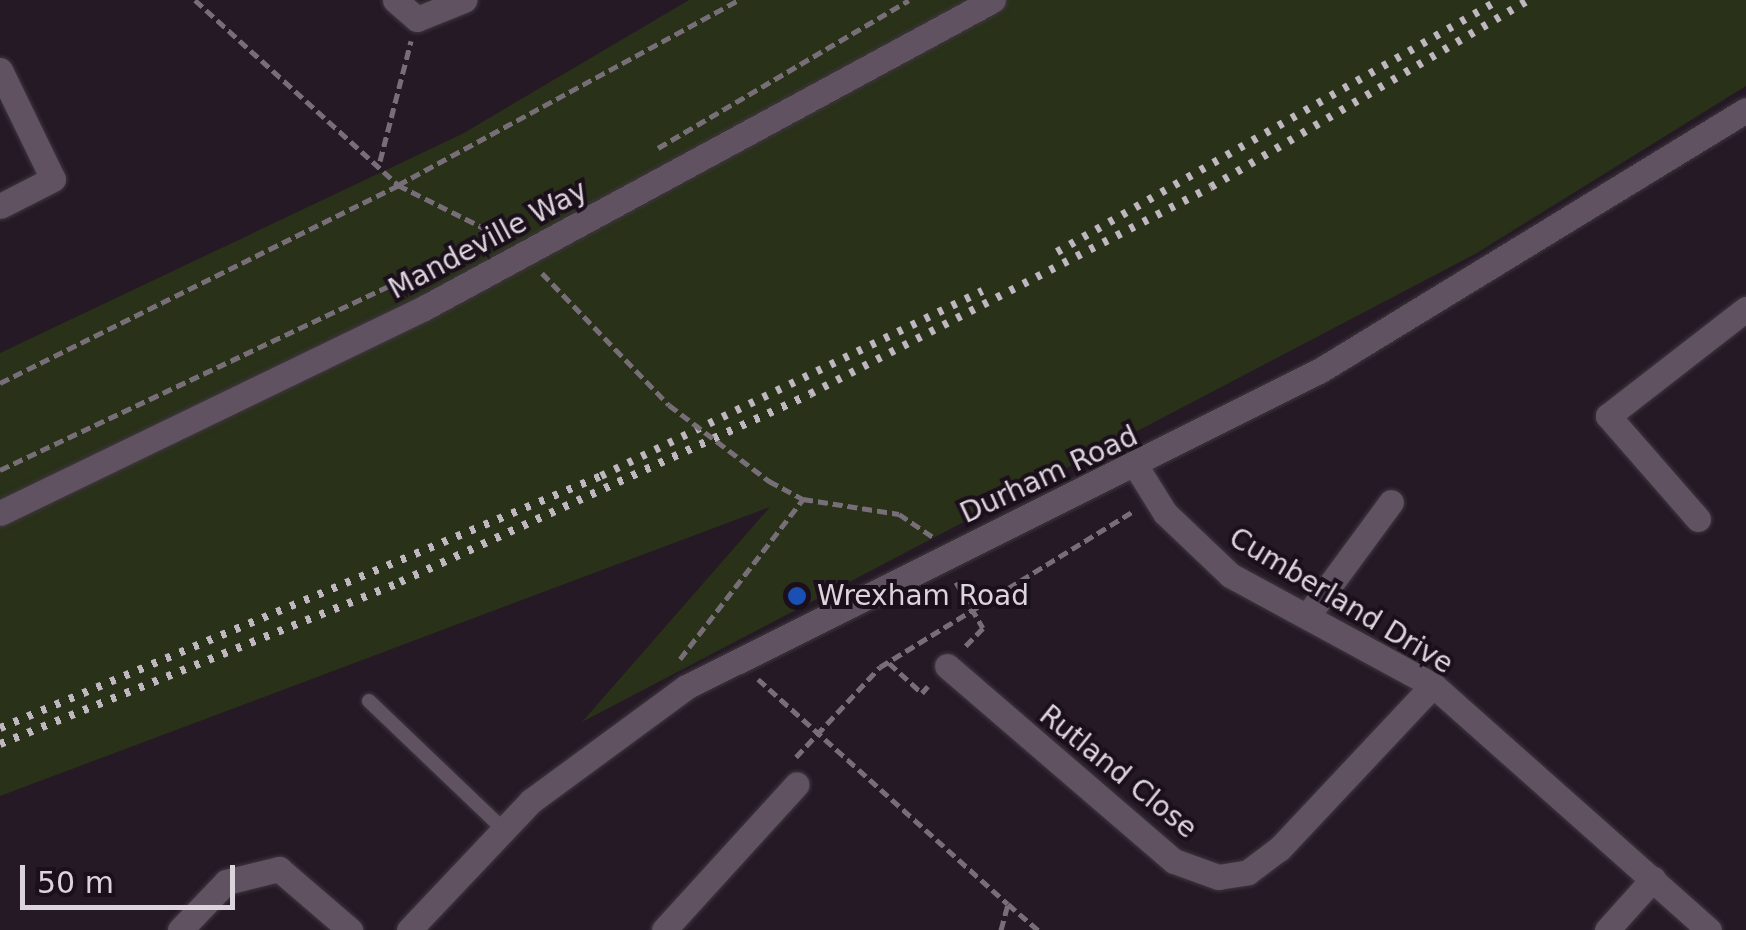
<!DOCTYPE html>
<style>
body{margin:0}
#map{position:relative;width:1746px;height:930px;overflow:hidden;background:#241925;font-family:"DejaVu Sans",sans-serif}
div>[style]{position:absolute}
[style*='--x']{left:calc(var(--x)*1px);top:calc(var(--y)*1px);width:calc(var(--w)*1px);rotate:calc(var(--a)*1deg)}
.green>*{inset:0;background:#293119}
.path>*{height:5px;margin-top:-2.5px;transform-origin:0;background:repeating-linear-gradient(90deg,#786e78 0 10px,transparent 0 15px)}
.roads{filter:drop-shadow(0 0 2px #3f363f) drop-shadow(0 0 2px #3f363f)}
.service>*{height:14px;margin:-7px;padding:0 7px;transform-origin:7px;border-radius:7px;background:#605261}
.minor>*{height:25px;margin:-12.5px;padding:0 12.5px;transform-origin:12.5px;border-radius:12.5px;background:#605261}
.tertiary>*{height:25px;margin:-12.5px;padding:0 12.5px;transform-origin:12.5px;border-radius:12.5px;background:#605261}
.secondary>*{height:25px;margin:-12.5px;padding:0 12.5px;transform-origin:12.5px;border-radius:12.5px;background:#605261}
.rail>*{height:8px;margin-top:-4px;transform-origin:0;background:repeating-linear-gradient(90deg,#c0b8c0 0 5px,transparent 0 15px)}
.path-bridge>*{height:5px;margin-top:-2.5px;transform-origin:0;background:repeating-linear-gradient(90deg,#786e78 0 10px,transparent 0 15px)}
.dots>*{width:28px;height:28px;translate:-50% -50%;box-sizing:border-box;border:5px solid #1a0f1b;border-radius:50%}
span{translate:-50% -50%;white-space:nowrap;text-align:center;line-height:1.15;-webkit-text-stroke:8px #1a0f1b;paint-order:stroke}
.street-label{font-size:28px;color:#dcd4dc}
.poi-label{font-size:28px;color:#dcd4dc}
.left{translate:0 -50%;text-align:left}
.scale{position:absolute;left:20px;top:865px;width:215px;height:45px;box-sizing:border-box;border:5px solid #dcd4dc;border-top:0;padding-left:12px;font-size:30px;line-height:35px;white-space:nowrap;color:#dcd4dc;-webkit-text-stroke:8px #1a0f1b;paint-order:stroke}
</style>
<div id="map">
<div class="green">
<div style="clip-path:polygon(689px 0,1746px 0,1746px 86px,1477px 253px,582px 722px,770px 507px,0 796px,0 353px,462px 134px)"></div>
</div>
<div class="path">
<div style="--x:195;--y:0;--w:275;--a:42.3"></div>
<div style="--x:398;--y:185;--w:110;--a:26.6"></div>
<div style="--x:658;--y:148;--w:291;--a:-30.5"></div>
<div style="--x:380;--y:161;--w:124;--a:-75.5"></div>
<div style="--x:542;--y:273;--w:183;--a:46.1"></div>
<div style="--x:0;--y:383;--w:445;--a:-26.4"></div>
<div style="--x:398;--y:185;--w:388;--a:-28.5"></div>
<div style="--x:0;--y:470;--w:556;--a:-25.32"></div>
<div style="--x:769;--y:481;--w:38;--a:28"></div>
<div style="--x:803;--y:499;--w:97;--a:8.9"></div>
<div style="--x:899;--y:514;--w:41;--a:34.1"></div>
<div style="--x:956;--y:582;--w:53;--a:59.6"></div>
<div style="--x:983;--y:628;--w:29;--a:134"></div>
<div style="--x:680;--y:659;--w:202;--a:-52.4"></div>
<div style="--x:889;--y:663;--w:45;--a:42.3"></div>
<div style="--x:922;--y:693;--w:9;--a:-49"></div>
<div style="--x:758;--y:679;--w:336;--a:42"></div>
<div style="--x:796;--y:757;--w:123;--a:-47"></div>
<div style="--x:880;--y:667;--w:296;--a:-31.6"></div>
<div style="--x:1001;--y:930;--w:27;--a:-75"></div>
<div style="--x:1008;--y:904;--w:40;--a:41"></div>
</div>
<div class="roads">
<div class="service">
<div style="--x:369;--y:701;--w:185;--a:43.7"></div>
</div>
<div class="minor">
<div style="--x:395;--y:0;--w:29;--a:41"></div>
<div style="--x:417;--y:19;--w:51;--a:-22"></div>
<div style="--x:0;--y:70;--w:121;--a:64.1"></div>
<div style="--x:53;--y:179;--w:59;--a:153"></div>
<div style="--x:1137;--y:468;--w:53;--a:58.1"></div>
<div style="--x:1165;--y:513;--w:90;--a:43.6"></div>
<div style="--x:1230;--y:575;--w:231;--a:28.5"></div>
<div style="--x:1433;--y:685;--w:369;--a:41.6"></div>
<div style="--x:1698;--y:519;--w:137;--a:-131.1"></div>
<div style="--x:1608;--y:416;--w:175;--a:-37.8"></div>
<div style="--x:1308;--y:615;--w:140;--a:-53.7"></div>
<div style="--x:947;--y:666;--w:299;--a:40.7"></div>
<div style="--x:1174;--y:861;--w:47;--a:20"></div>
<div style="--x:1218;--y:877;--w:30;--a:-9"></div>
<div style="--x:1248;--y:872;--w:39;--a:-37"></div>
<div style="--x:1279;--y:849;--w:225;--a:-46.8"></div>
<div style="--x:180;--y:930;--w:66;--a:-46.2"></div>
<div style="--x:226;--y:882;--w:55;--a:-13.8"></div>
<div style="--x:279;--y:869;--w:94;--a:40.7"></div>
<div style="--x:664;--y:930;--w:197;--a:-47.7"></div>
<div style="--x:1607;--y:930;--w:69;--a:-48"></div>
</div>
<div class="tertiary">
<div style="--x:409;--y:930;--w:178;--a:-46.6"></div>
<div style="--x:531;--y:801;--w:192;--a:-36.3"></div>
<div style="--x:686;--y:687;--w:707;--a:-26.53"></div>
<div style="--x:1319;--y:371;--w:500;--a:-31.43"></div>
</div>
<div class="secondary">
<div style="--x:0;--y:513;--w:471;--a:-25.8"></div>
<div style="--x:424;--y:308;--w:647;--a:-28.43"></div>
</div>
</div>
<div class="rail">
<div style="--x:1057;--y:252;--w:509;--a:-29.69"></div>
<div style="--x:0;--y:728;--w:652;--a:-22.75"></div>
<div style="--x:601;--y:476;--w:424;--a:-25.9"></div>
<div style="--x:0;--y:744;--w:432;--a:-22"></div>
<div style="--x:400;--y:582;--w:451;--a:-24.6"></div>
<div style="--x:810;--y:394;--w:451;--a:-27.3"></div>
<div style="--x:1211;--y:187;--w:369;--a:-30.5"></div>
</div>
<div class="path-bridge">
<div style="--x:669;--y:405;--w:126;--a:37.2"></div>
</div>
<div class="dots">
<div style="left:797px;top:596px;background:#1a4fb4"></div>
</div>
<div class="street-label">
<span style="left:488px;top:240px;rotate:-28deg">Mandeville Way</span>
<span style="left:1049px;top:475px;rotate:-25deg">Durham Road</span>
<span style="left:1341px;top:601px;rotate:31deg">Cumberland Drive</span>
<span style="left:1118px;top:772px;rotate:39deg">Rutland Close</span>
</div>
<div class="poi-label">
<span class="left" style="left:817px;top:596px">Wrexham Road</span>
</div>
<div class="scale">50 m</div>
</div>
